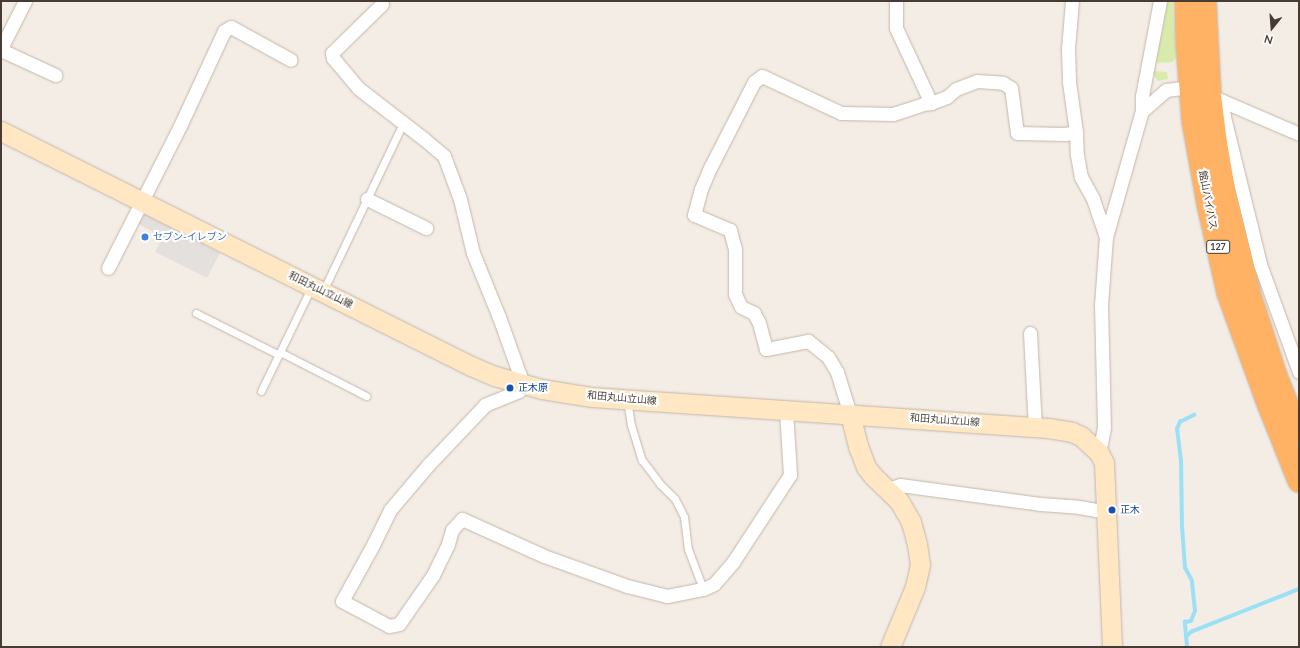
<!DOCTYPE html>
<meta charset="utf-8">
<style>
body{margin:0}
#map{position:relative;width:1300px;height:648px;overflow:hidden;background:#f4ede5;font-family:Lato,"Noto Sans JP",sans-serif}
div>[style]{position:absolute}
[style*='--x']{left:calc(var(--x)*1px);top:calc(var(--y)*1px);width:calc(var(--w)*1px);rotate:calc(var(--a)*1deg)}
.green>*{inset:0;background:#d9ebaa}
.parking>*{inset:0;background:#e4e0dd}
.stream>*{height:3.5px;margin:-1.75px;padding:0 1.75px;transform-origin:1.75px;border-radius:1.75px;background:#9ce0f6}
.roads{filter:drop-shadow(0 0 1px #c3b6a9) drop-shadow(0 0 1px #c3b6a9)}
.lane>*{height:7px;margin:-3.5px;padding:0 3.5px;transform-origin:3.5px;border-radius:3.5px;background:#fff}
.street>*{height:13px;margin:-6.5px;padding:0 6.5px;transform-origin:6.5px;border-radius:6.5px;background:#fff}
.secondary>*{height:19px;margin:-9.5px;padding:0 9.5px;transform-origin:9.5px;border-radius:9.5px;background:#ffe7c3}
.highway>*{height:22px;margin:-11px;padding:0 11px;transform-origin:11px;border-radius:11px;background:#ffb264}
.dots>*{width:11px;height:11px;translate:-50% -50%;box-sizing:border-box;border:2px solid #fff;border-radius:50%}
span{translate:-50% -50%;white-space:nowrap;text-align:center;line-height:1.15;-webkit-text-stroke:4px #fff;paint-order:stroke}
.shield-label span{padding:1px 3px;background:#fff;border:1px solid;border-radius:3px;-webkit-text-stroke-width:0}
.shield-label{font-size:9px;color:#463c34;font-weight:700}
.street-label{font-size:10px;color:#463c34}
.shop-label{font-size:10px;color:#366cbe}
.left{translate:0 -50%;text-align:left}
.transit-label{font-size:10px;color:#164399}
.frame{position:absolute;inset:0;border:2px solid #463c34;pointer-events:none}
.north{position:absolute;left:1252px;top:8px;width:40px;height:40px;-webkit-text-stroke:3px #fff;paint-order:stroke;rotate:197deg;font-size:11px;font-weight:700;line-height:16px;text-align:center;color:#463c34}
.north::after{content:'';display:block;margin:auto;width:14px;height:18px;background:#463c34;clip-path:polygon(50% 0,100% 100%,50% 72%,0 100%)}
</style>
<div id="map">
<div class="green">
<div style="clip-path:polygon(1168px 1px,1173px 1px,1176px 57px,1173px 62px,1156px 63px)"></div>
<div style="clip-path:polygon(1154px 71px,1167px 72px,1168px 79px,1158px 81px,1154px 76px)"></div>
</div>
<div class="parking">
<div style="clip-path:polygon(141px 212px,220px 253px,207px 278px,155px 252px,163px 237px,135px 222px)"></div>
</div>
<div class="stream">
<div style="--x:1187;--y:636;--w:6;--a:-45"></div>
<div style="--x:1191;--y:632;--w:116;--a:-21.7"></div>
<div style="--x:1187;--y:647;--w:25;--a:-95"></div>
<div style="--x:1185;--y:622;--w:6;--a:-9"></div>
<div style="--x:1191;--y:621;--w:11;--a:-68"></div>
<div style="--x:1195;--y:611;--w:30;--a:-96"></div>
<div style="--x:1192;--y:581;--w:15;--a:-118"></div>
<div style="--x:1185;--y:568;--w:39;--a:-94"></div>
<div style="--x:1182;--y:529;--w:68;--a:-90.8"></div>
<div style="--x:1181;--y:461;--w:32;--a:-97"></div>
<div style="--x:1177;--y:429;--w:8;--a:-67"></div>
<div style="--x:1180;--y:422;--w:16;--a:-27"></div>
</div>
<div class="roads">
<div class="lane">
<div style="--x:323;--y:291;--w:186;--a:-64.5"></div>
<div style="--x:196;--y:313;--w:93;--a:26.8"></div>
<div style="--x:280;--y:352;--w:97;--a:27.1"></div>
<div style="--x:261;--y:391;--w:117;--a:-64.1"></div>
<div style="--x:627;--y:400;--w:25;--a:81"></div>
<div style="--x:631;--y:425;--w:37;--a:73"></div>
<div style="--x:642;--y:460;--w:30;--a:53"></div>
<div style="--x:660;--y:484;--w:21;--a:45"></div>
<div style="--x:675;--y:499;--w:20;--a:63"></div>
<div style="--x:684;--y:517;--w:32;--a:83"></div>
<div style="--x:688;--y:549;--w:43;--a:69.4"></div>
</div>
<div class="street">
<div style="--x:896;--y:1;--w:27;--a:90"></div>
<div style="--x:896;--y:28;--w:83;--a:65"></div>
<div style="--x:1072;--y:1;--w:48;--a:94.8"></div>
<div style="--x:1068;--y:49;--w:33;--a:88"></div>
<div style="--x:1069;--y:82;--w:50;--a:82"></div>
<div style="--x:1076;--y:132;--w:23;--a:88"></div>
<div style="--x:1077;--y:155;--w:22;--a:80"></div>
<div style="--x:1081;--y:177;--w:25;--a:61"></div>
<div style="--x:1093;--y:199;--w:40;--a:71.1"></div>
<div style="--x:382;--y:4;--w:70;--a:135.6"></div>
<div style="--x:332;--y:53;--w:5;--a:79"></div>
<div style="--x:333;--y:58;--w:39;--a:50"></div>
<div style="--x:358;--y:88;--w:83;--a:37.7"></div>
<div style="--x:424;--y:139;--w:26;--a:40"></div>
<div style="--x:444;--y:156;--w:46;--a:69.6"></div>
<div style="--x:460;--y:199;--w:56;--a:76.5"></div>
<div style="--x:473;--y:253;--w:69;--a:67.9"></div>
<div style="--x:499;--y:317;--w:71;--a:70.3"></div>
<div style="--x:523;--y:384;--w:8;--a:120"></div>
<div style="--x:519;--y:391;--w:37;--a:158"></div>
<div style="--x:485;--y:405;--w:83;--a:133.5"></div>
<div style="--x:428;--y:465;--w:59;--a:130.2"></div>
<div style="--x:390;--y:510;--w:37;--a:116"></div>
<div style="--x:374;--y:543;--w:66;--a:118.9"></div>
<div style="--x:342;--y:601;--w:53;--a:28"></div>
<div style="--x:389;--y:626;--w:10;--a:-11"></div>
<div style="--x:399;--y:624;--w:60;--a:-55.2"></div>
<div style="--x:433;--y:575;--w:34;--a:-64"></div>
<div style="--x:448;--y:544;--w:15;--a:-74"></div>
<div style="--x:452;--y:530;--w:15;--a:-48"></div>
<div style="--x:462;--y:519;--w:90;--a:24.3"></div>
<div style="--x:544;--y:556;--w:88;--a:19.9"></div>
<div style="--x:627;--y:586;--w:41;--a:14"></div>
<div style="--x:667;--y:596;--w:37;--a:-11"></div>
<div style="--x:703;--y:589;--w:12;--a:-24"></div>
<div style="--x:714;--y:584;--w:29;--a:-49"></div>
<div style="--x:733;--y:562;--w:104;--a:-56.8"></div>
<div style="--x:790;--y:475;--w:65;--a:-93.5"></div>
<div style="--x:1;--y:48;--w:53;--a:-62.9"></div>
<div style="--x:1;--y:50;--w:60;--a:24.8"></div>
<div style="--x:1222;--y:101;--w:16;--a:83"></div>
<div style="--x:1224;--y:117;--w:151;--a:76.2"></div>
<div style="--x:1260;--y:264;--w:115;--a:70.1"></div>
<div style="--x:1142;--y:111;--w:15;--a:-90"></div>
<div style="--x:1142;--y:96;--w:97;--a:-79.3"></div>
<div style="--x:367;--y:199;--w:66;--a:26.2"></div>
<div style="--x:108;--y:268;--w:159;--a:-63.1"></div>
<div style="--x:180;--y:126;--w:105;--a:-65.1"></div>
<div style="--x:224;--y:31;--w:8;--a:-30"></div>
<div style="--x:231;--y:27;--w:68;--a:28.8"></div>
<div style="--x:1030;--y:333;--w:94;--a:87"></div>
<div style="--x:850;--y:414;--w:44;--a:-107.2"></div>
<div style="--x:837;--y:372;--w:17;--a:-121"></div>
<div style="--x:828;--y:357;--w:26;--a:-141"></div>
<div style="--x:808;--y:341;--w:43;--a:169.2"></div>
<div style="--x:766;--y:349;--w:27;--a:-105"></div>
<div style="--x:759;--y:323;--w:11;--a:-117"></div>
<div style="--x:754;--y:313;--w:14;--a:-155"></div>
<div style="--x:741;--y:307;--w:14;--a:-115"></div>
<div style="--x:735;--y:294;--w:45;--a:-90"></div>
<div style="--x:735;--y:249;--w:20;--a:-105"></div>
<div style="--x:730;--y:230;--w:39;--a:-157"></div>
<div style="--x:694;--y:215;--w:27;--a:-75"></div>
<div style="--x:701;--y:189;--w:23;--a:-67"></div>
<div style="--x:710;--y:168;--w:97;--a:-62.9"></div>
<div style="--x:754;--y:82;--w:10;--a:-37"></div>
<div style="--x:762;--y:76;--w:87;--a:25.1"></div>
<div style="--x:841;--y:113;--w:52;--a:1.1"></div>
<div style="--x:893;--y:114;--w:32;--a:-18"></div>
<div style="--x:923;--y:104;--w:8;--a:-7"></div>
<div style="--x:931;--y:103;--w:17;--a:-21"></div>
<div style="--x:947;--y:97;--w:12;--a:-42"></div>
<div style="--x:956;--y:89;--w:22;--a:-21"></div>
<div style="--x:977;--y:81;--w:26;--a:4"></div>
<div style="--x:1003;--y:83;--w:9;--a:32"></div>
<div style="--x:1011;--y:88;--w:45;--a:82.4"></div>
<div style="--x:1017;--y:133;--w:48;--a:1.2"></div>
<div style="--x:1065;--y:134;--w:11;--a:-10"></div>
<div style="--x:1099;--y:453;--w:26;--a:-79"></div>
<div style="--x:1104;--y:427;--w:122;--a:-91.4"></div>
<div style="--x:1101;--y:305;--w:68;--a:-85.8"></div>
<div style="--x:1106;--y:237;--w:131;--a:-74.1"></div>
<div style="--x:1142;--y:111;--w:32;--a:-41"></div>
<div style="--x:1166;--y:90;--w:24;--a:-7"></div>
<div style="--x:1190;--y:87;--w:119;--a:23.3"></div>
<div style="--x:888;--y:489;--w:13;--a:-18"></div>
<div style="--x:900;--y:485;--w:141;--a:7.7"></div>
<div style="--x:1040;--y:504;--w:39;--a:4"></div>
<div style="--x:1079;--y:507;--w:28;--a:10"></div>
</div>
<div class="secondary">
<div style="--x:1;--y:131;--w:525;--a:26.57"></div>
<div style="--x:471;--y:366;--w:26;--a:23"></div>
<div style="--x:495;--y:376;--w:49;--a:15.5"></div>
<div style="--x:542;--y:389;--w:51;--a:9.1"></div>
<div style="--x:592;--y:397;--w:457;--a:3.9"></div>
<div style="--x:1048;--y:428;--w:24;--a:9"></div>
<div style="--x:1072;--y:432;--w:10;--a:24"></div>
<div style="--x:1081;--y:436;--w:25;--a:43"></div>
<div style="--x:1099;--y:453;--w:11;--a:63"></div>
<div style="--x:1104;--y:463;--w:184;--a:87.5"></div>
<div style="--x:850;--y:414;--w:33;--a:76"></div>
<div style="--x:858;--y:446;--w:22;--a:69"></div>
<div style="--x:866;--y:467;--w:11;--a:52"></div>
<div style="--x:873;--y:476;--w:36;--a:44"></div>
<div style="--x:899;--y:501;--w:24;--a:60"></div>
<div style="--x:911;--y:522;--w:23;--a:75"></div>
<div style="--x:917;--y:544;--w:21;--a:82"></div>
<div style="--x:920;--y:565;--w:23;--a:103"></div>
<div style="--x:915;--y:587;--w:65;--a:112.6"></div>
</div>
<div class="highway">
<div style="--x:1186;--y:1;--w:42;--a:88.6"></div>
<div style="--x:1187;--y:43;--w:78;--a:85.6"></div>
<div style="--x:1193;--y:121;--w:84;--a:79.8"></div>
<div style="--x:1208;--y:204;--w:91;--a:77.3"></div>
<div style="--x:1228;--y:293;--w:120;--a:70.1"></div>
<div style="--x:1269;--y:406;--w:81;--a:68.2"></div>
<div style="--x:1205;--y:1;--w:95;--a:87"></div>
<div style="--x:1210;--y:96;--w:47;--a:82.7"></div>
<div style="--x:1216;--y:143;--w:53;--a:80.2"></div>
<div style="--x:1225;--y:195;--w:104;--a:76.1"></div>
<div style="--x:1250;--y:296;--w:84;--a:72"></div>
<div style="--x:1276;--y:376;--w:62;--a:68.4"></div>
</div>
</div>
<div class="dots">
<div style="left:145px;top:237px;background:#3f7fe0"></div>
<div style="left:510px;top:388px;background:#1a4fb4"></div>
<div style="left:1112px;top:510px;background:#1a4fb4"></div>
</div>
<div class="shield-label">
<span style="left:1218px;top:247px">127</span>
</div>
<div class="street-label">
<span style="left:1208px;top:200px;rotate:79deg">館山バイパス</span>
<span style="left:321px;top:290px;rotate:26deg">和田丸山立山線</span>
<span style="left:622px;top:398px;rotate:5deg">和田丸山立山線</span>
<span style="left:945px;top:420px;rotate:4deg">和田丸山立山線</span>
</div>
<div class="shop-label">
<span class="left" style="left:153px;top:237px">セブン-イレブン</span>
</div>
<div class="transit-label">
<span class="left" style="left:518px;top:388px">正木原</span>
<span class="left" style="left:1120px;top:510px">正木</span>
</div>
<div class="frame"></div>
<div class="north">N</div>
</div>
